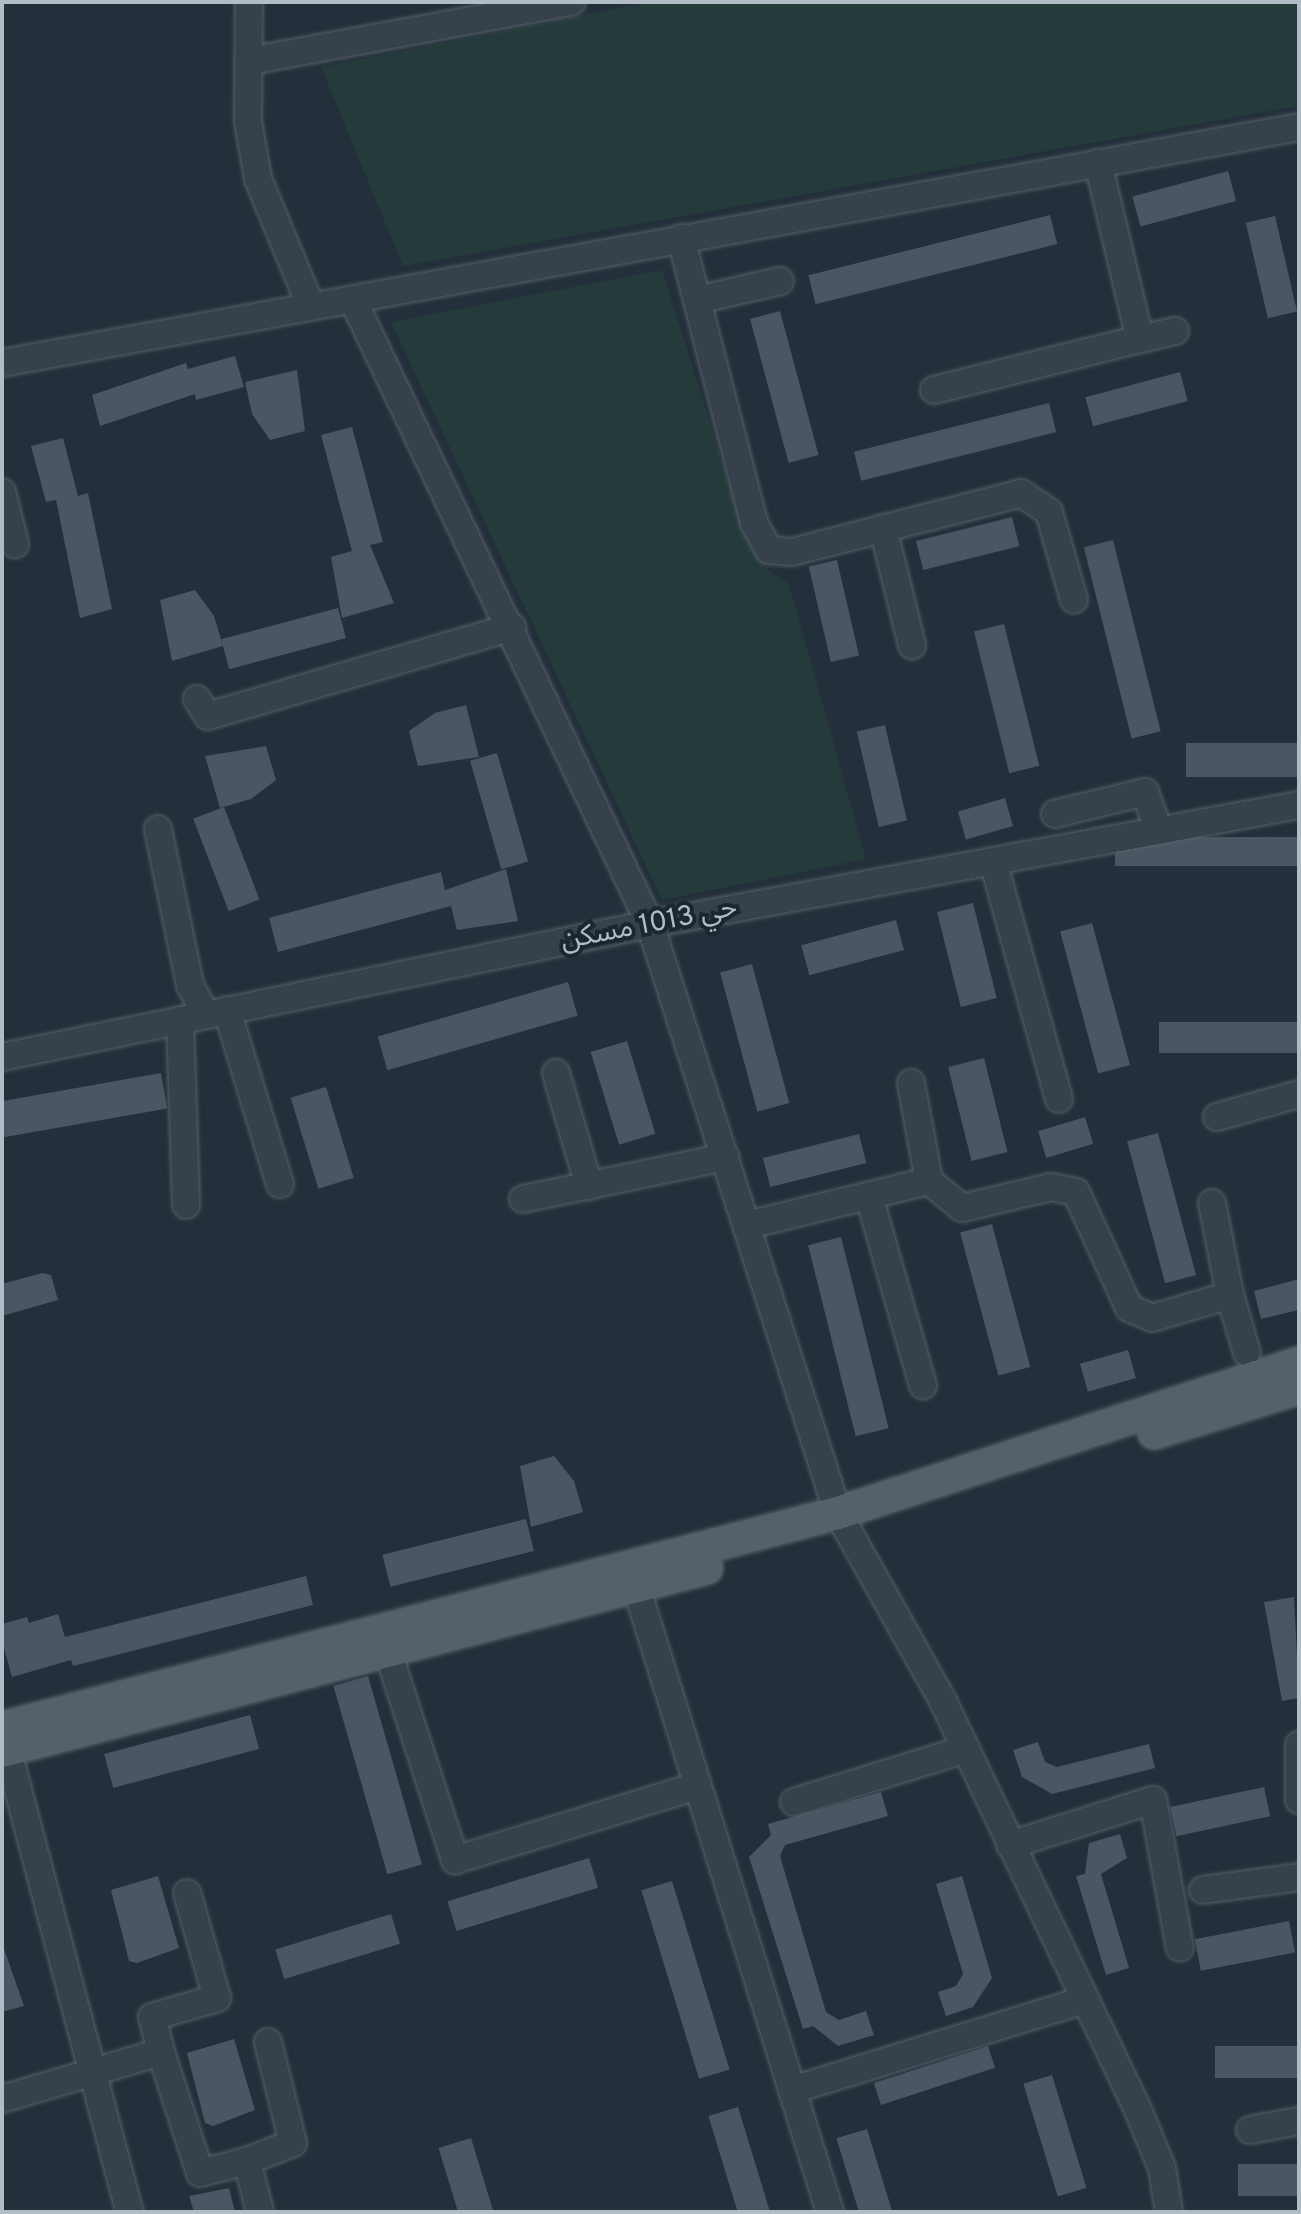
<!DOCTYPE html>
<meta charset="utf-8">
<style>
body{margin:0}
#map{position:relative;width:1301px;height:2214px;overflow:hidden;background:#232f3a;font-family:Overpass,"Noto Sans Arabic",sans-serif}
div>[style]{position:absolute}
[style*='--x']{left:calc(var(--x)*1px);top:calc(var(--y)*1px);width:calc(var(--w)*1px);rotate:calc(var(--a)*1deg)}
.green>*{inset:0;background:#253b3b}
.building>*{inset:0;background:#4a5663;transform-origin:0 0}
.roads{filter:drop-shadow(0 0 2px #555f69) drop-shadow(0 0 2px #555f69)}
.minor>*{height:26px;margin:-13px;padding:0 13px;transform-origin:13px;border-radius:13px;background:#37414b}
.major>*{height:32px;margin:-16px;padding:0 16px;transform-origin:16px;border-radius:16px;background:#55606b}
span{translate:-50% -50%;white-space:nowrap;text-align:center;line-height:1.15;-webkit-text-stroke:8px #1c262f;paint-order:stroke}
.street-label{font-size:28px;color:#b2bcc6}
.frame{position:absolute;inset:0;border:4px solid #b2bcc6;pointer-events:none}
</style>
<div id="map">
<div class="green">
<div style="clip-path:polygon(650px 2px,1299px 2px,1299px 106px,403px 266px,321px 67px)"></div>
<div style="clip-path:polygon(662px 270px,743px 527px,770px 572px,789px 584px,866px 859px,662px 900px,391px 322px)"></div>
</div>
<div class="building">
<div style="left:1228px;top:171px;width:31px;height:99px;rotate:75deg"></div>
<div style="left:1050px;top:215px;width:30px;height:249px;rotate:76deg"></div>
<div style="left:1275px;top:216px;width:98px;height:30px;rotate:77deg"></div>
<div style="left:780px;top:311px;width:149px;height:31px;rotate:75deg"></div>
<div style="clip-path:polygon(235px 356px,244px 387px,196px 400px,195px 394px,100px 426px,92px 395px,186px 363px,188px 369px)"></div>
<div style="clip-path:polygon(297px 370px,305px 431px,270px 440px,252px 414px,245px 382px)"></div>
<div style="left:1180px;top:372px;width:30px;height:98px;rotate:75deg"></div>
<div style="left:1049px;top:403px;width:30px;height:201px;rotate:76deg"></div>
<div style="clip-path:polygon(352px 427px,383px 542px,370px 545px,394px 603px,342px 618px,331px 557px,352px 551px,321px 435px)"></div>
<div style="clip-path:polygon(63px 438px,78px 496px,88px 493px,112px 609px,80px 618px,56px 500px,46px 502px,31px 446px)"></div>
<div style="left:1012px;top:517px;width:30px;height:99px;rotate:76deg"></div>
<div style="left:1113px;top:540px;width:197px;height:30px;rotate:76deg"></div>
<div style="left:837px;top:560px;width:98px;height:29px;rotate:77deg"></div>
<div style="clip-path:polygon(195px 590px,214px 616px,223px 646px,172px 661px,160px 600px)"></div>
<div style="left:338px;top:608px;width:31px;height:121px;rotate:75deg"></div>
<div style="left:1004px;top:624px;width:146px;height:31px;rotate:76deg"></div>
<div style="clip-path:polygon(466px 705px,479px 757px,418px 766px,409px 731px,435px 713px)"></div>
<div style="left:885px;top:725px;width:98px;height:29px;rotate:77deg"></div>
<div style="left:1299px;top:743px;width:34px;height:113px;rotate:90deg"></div>
<div style="clip-path:polygon(266px 746px,276px 780px,251px 799px,220px 808px,205px 756px)"></div>
<div style="left:497px;top:753px;width:113px;height:28px;rotate:74deg"></div>
<div style="left:1005px;top:798px;width:29px;height:49px;rotate:74deg"></div>
<div style="left:224px;top:807px;width:99px;height:33px;rotate:69deg"></div>
<div style="left:1299px;top:837px;width:29px;height:184px;rotate:90deg"></div>
<div style="clip-path:polygon(506px 869px,518px 921px,457px 930px,451px 906px,278px 952px,269px 918px,441px 872px,445px 890px)"></div>
<div style="left:973px;top:903px;width:98px;height:37px;rotate:76deg"></div>
<div style="left:896px;top:920px;width:31px;height:98px;rotate:75deg"></div>
<div style="left:1092px;top:923px;width:147px;height:33px;rotate:75deg"></div>
<div style="left:752px;top:964px;width:144px;height:33px;rotate:75deg"></div>
<div style="left:568px;top:982px;width:35px;height:198px;rotate:74deg"></div>
<div style="left:1299px;top:1022px;width:31px;height:140px;rotate:90deg"></div>
<div style="left:627px;top:1041px;width:97px;height:38px;rotate:73deg"></div>
<div style="left:984px;top:1058px;width:97px;height:37px;rotate:76deg"></div>
<div style="left:161px;top:1073px;width:36px;height:166px;rotate:80deg"></div>
<div style="left:326px;top:1087px;width:95px;height:37px;rotate:73deg"></div>
<div style="left:1085px;top:1117px;width:28px;height:49px;rotate:73deg"></div>
<div style="left:1158px;top:1133px;width:147px;height:32px;rotate:75deg"></div>
<div style="left:859px;top:1134px;width:30px;height:99px;rotate:76deg"></div>
<div style="left:992px;top:1224px;width:148px;height:33px;rotate:75deg"></div>
<div style="left:841px;top:1237px;width:197px;height:34px;rotate:76deg"></div>
<div style="clip-path:polygon(42px 1273px,51px 1275px,58px 1300px,2px 1316px,2px 1284px)"></div>
<div style="clip-path:polygon(1299px 1279px,1299px 1310px,1261px 1319px,1254px 1291px)"></div>
<div style="left:1128px;top:1350px;width:29px;height:50px;rotate:74deg"></div>
<div style="clip-path:polygon(554px 1456px,574px 1481px,583px 1512px,531px 1527px,520px 1466px)"></div>
<div style="left:526px;top:1519px;width:33px;height:148px;rotate:76deg"></div>
<div style="clip-path:polygon(306px 1576px,313px 1605px,73px 1666px,71px 1660px,12px 1677px,2px 1641px,2px 1624px,27px 1617px,29px 1623px,58px 1614px,65px 1637px)"></div>
<div style="clip-path:polygon(1294px 1597px,1299px 1698px,1282px 1701px,1264px 1602px)"></div>
<div style="left:368px;top:1676px;width:196px;height:36px;rotate:74deg"></div>
<div style="left:250px;top:1715px;width:35px;height:151px;rotate:75deg"></div>
<div style="clip-path:polygon(1038px 1742px,1045px 1762px,1057px 1767px,1149px 1744px,1155px 1768px,1052px 1794px,1022px 1777px,1013px 1750px)"></div>
<div style="left:1264px;top:1787px;width:30px;height:96px;rotate:78deg"></div>
<div style="clip-path:polygon(881px 1792px,888px 1816px,785px 1845px,780px 1856px,826px 2012px,839px 2020px,866px 2011px,874px 2035px,838px 2046px,813px 2026px,803px 2029px,749px 1857px,771px 1835px,768px 1824px)"></div>
<div style="clip-path:polygon(1120px 1834px,1127px 1858px,1101px 1874px,1129px 1968px,1106px 1975px,1076px 1876px,1085px 1874px,1089px 1843px)"></div>
<div style="left:589px;top:1858px;width:31px;height:148px;rotate:73deg"></div>
<div style="clip-path:polygon(158px 1876px,179px 1948px,137px 1963px,129px 1961px,111px 1890px)"></div>
<div style="clip-path:polygon(962px 1876px,992px 1978px,973px 2007px,946px 2016px,938px 1992px,956px 1986px,963px 1974px,936px 1884px)"></div>
<div style="left:672px;top:1881px;width:197px;height:32px;rotate:73deg"></div>
<div style="left:391px;top:1914px;width:31px;height:121px;rotate:73deg"></div>
<div style="left:1289px;top:1921px;width:32px;height:96px;rotate:79deg"></div>
<div style="clip-path:polygon(2px 1943px,24px 2006px,2px 2012px)"></div>
<div style="clip-path:polygon(234px 2039px,255px 2110px,213px 2126px,205px 2123px,187px 2053px)"></div>
<div style="left:988px;top:2046px;width:23px;height:120px;rotate:72deg"></div>
<div style="left:1299px;top:2046px;width:32px;height:84px;rotate:90deg"></div>
<div style="left:1052px;top:2075px;width:118px;height:30px;rotate:73deg"></div>
<div style="left:738px;top:2107px;width:110px;height:31px;rotate:73deg"></div>
<div style="left:867px;top:2129px;width:87px;height:32px;rotate:73deg"></div>
<div style="left:471px;top:2138px;width:77px;height:34px;rotate:73deg"></div>
<div style="left:1299px;top:2164px;width:32px;height:61px;rotate:90deg"></div>
<div style="clip-path:polygon(229px 2188px,235px 2212px,194px 2212px,189px 2196px)"></div>
</div>
<div class="roads">
<div class="minor">
<div style="--x:249;--y:2;--w:119;--a:90.5"></div>
<div style="--x:248;--y:121;--w:59;--a:80.2"></div>
<div style="--x:258;--y:179;--w:135;--a:67.4"></div>
<div style="--x:249;--y:61;--w:328;--a:-10.4"></div>
<div style="--x:681;--y:238;--w:294;--a:75.6"></div>
<div style="--x:754;--y:523;--w:31;--a:61"></div>
<div style="--x:769;--y:550;--w:23;--a:5"></div>
<div style="--x:792;--y:552;--w:236;--a:-14.4"></div>
<div style="--x:1021;--y:493;--w:34;--a:34"></div>
<div style="--x:1049;--y:512;--w:91;--a:74.1"></div>
<div style="--x:353;--y:300;--w:691;--a:64.55"></div>
<div style="--x:650;--y:924;--w:618;--a:72.3"></div>
<div style="--x:838;--y:1513;--w:213;--a:60.8"></div>
<div style="--x:942;--y:1699;--w:455;--a:64.5"></div>
<div style="--x:1138;--y:2110;--w:63;--a:67.5"></div>
<div style="--x:1162;--y:2168;--w:45;--a:81"></div>
<div style="--x:697;--y:300;--w:85;--a:-12.9"></div>
<div style="--x:1140;--y:339;--w:36;--a:-13"></div>
<div style="--x:2;--y:363;--w:1318;--a:-10.31"></div>
<div style="--x:934;--y:390;--w:212;--a:-13.9"></div>
<div style="--x:1140;--y:339;--w:181;--a:-103.4"></div>
<div style="--x:2;--y:492;--w:54;--a:76"></div>
<div style="--x:883;--y:528;--w:121;--a:76.1"></div>
<div style="--x:197;--y:699;--w:20;--a:57"></div>
<div style="--x:208;--y:716;--w:317;--a:-16.3"></div>
<div style="--x:1055;--y:814;--w:93;--a:-13.7"></div>
<div style="--x:1145;--y:792;--w:41;--a:70.3"></div>
<div style="--x:158;--y:829;--w:159;--a:78.4"></div>
<div style="--x:190;--y:985;--w:34;--a:62"></div>
<div style="--x:993;--y:861;--w:247;--a:74.5"></div>
<div style="--x:227;--y:1010;--w:182;--a:73.1"></div>
<div style="--x:180;--y:1020;--w:185;--a:88.1"></div>
<div style="--x:2;--y:1057;--w:662;--a:-11.6"></div>
<div style="--x:650;--y:924;--w:660;--a:-10.39"></div>
<div style="--x:556;--y:1073;--w:118;--a:73.7"></div>
<div style="--x:911;--y:1083;--w:100;--a:79.6"></div>
<div style="--x:1217;--y:1117;--w:85;--a:-15.7"></div>
<div style="--x:869;--y:1196;--w:197;--a:74.1"></div>
<div style="--x:523;--y:1199;--w:207;--a:-11.7"></div>
<div style="--x:1212;--y:1203;--w:94;--a:78.9"></div>
<div style="--x:748;--y:1225;--w:186;--a:-13.7"></div>
<div style="--x:929;--y:1181;--w:43;--a:39.3"></div>
<div style="--x:962;--y:1208;--w:91;--a:-13.3"></div>
<div style="--x:1051;--y:1187;--w:25;--a:11"></div>
<div style="--x:1076;--y:1192;--w:128;--a:65.4"></div>
<div style="--x:1129;--y:1308;--w:25;--a:23"></div>
<div style="--x:1152;--y:1318;--w:81;--a:-16.4"></div>
<div style="--x:1230;--y:1295;--w:60;--a:73.7"></div>
<div style="--x:631;--y:1570;--w:672;--a:72.78"></div>
<div style="--x:388;--y:1652;--w:219;--a:72.1"></div>
<div style="--x:455;--y:1860;--w:253;--a:-17"></div>
<div style="--x:3;--y:1733;--w:496;--a:75.2"></div>
<div style="--x:1299;--y:1745;--w:55;--a:90"></div>
<div style="--x:794;--y:1802;--w:180;--a:-17.1"></div>
<div style="--x:1010;--y:1845;--w:150;--a:-17.5"></div>
<div style="--x:1153;--y:1800;--w:150;--a:79.7"></div>
<div style="--x:1203;--y:1890;--w:97;--a:-7.7"></div>
<div style="--x:161;--y:2052;--w:36;--a:-104"></div>
<div style="--x:152;--y:2017;--w:68;--a:-16.3"></div>
<div style="--x:217;--y:1998;--w:109;--a:-105.9"></div>
<div style="--x:792;--y:2090;--w:307;--a:-17.1"></div>
<div style="--x:2;--y:2099;--w:166;--a:-16.5"></div>
<div style="--x:161;--y:2052;--w:127;--a:72.1"></div>
<div style="--x:200;--y:2173;--w:49;--a:-14.3"></div>
<div style="--x:1250;--y:2130;--w:50;--a:-10.4"></div>
<div style="--x:260;--y:2212;--w:53;--a:-104.3"></div>
<div style="--x:247;--y:2161;--w:49;--a:-21.4"></div>
<div style="--x:293;--y:2143;--w:104;--a:-103.9"></div>
</div>
<div class="major">
<div style="--x:1154;--y:1433;--w:152;--a:-17.2"></div>
<div style="--x:2;--y:1728;--w:863;--a:-14.42"></div>
<div style="--x:838;--y:1513;--w:485;--a:-18"></div>
<div style="--x:2;--y:1751;--w:728;--a:-14.55"></div>
</div>
</div>
<div class="street-label">
<span style="left:649px;top:925px;rotate:-11deg">حي 1013 مسكن</span>
</div>
<div class="frame"></div>
</div>
